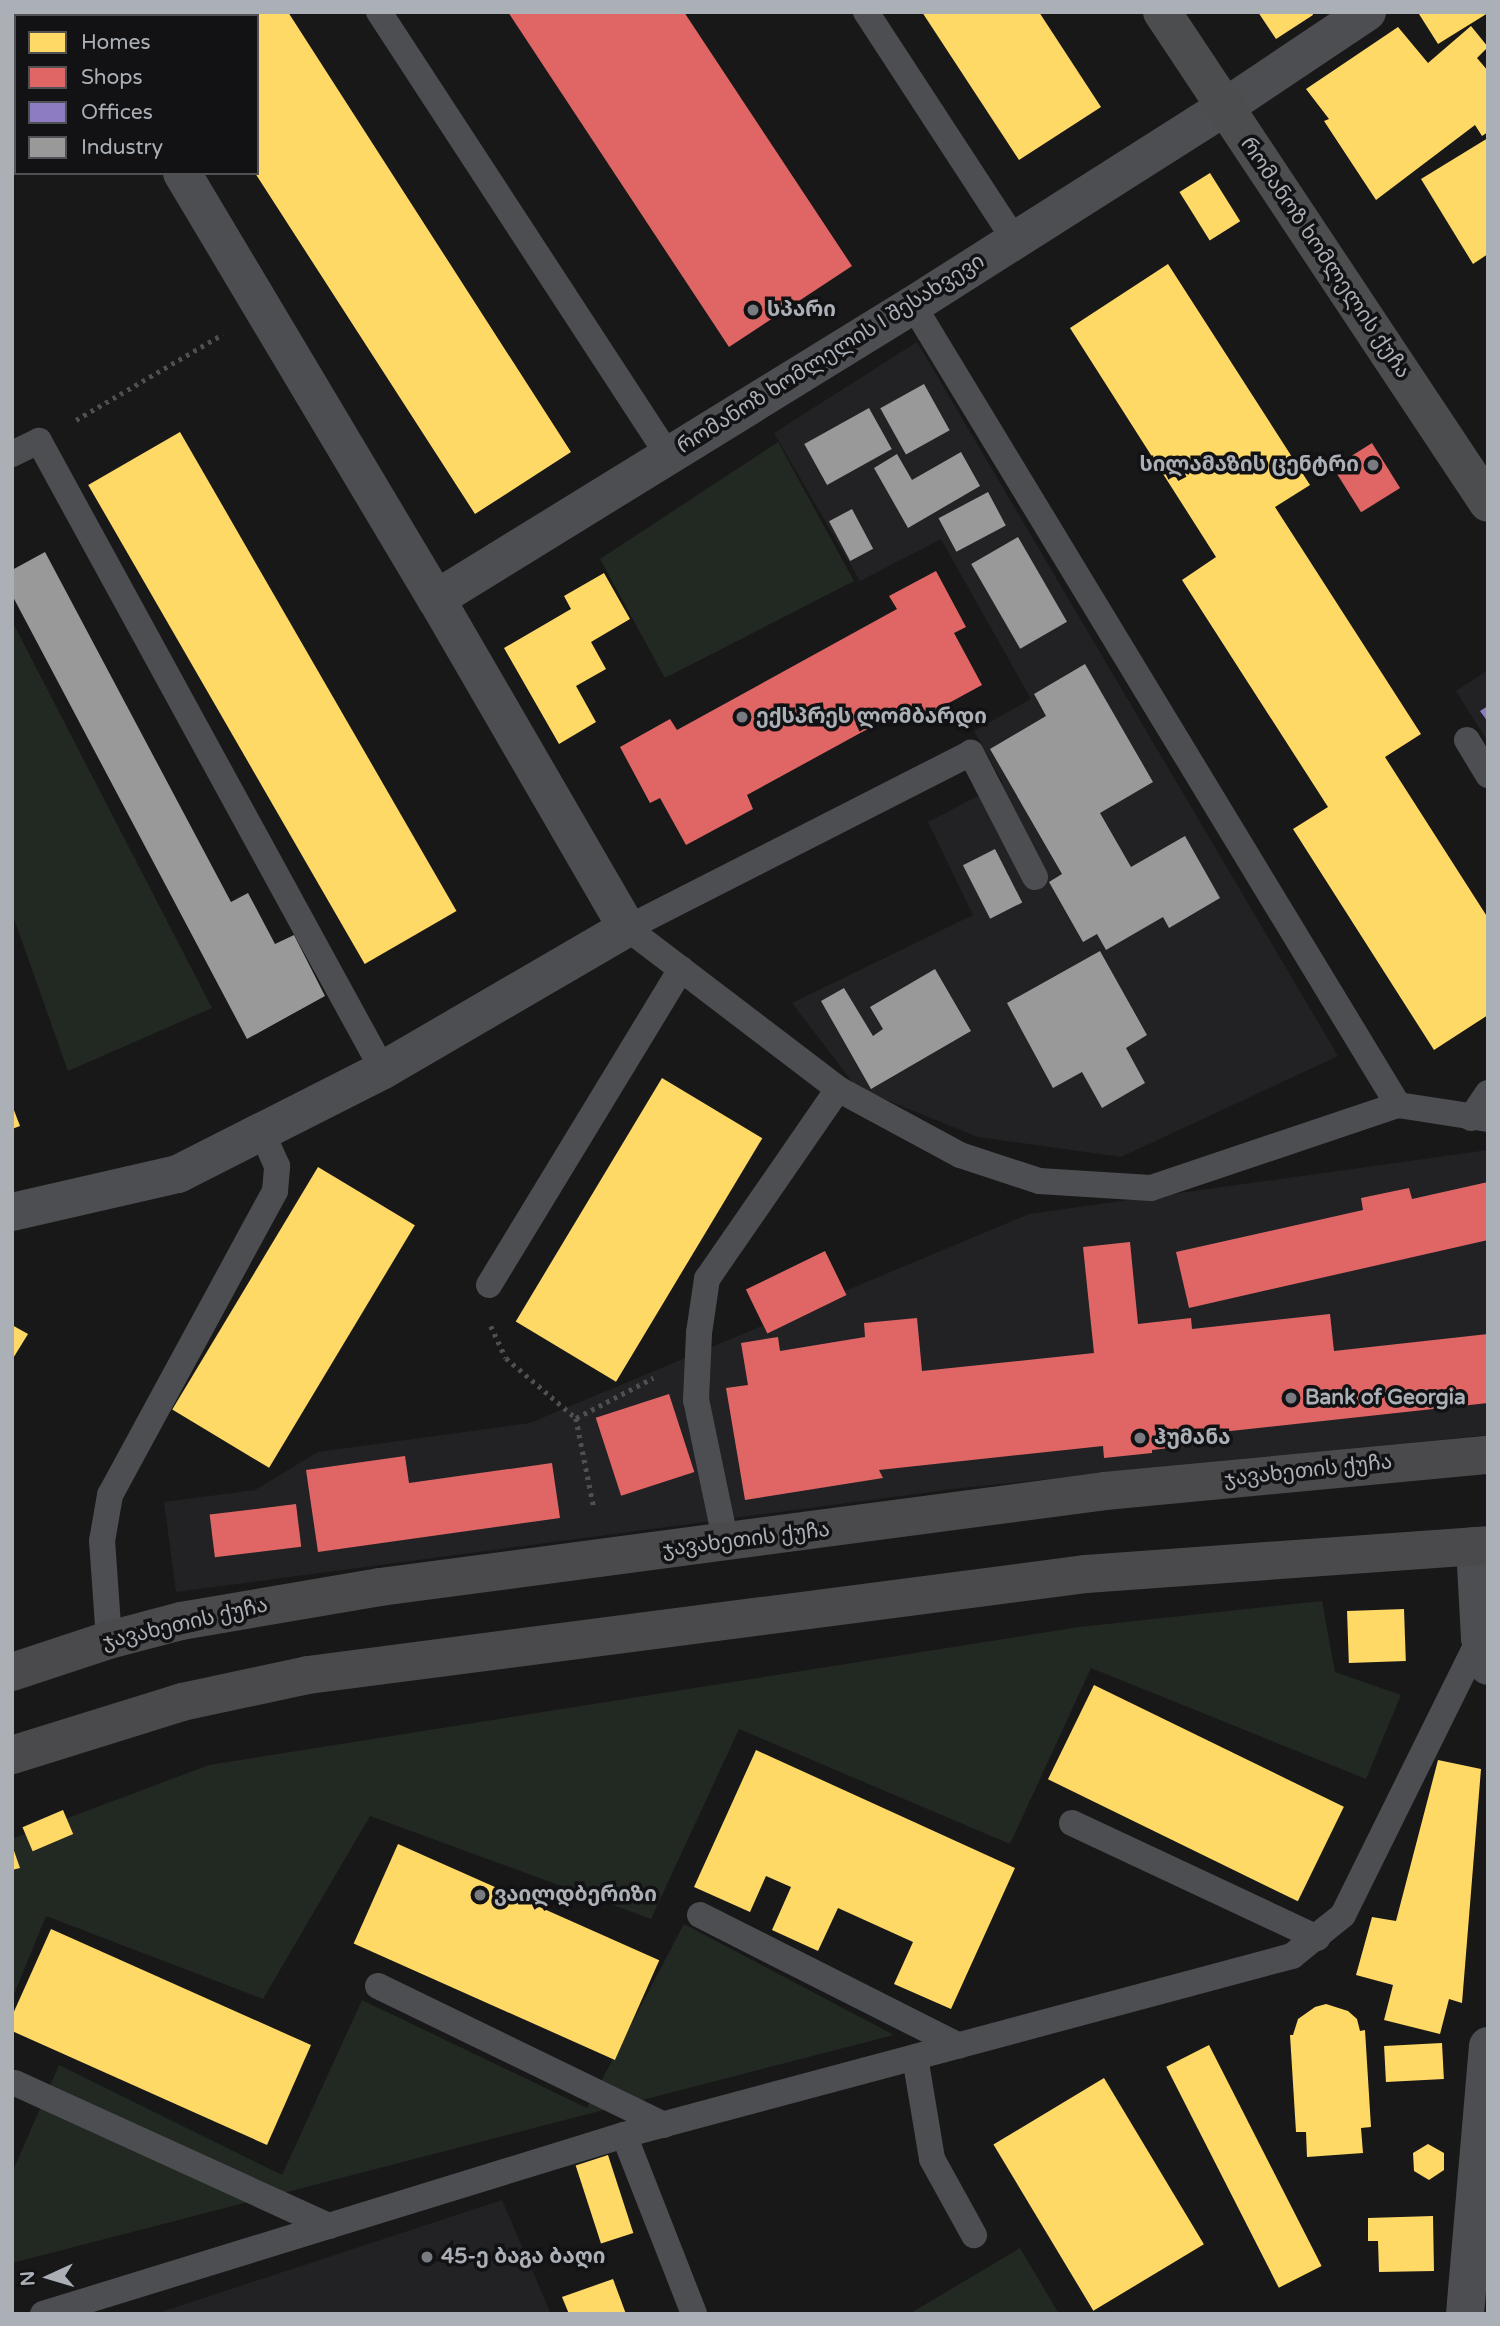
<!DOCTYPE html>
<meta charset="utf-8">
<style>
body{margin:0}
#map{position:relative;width:1500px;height:2326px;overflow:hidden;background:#181818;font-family:"Varela Round","Noto Sans Georgian",sans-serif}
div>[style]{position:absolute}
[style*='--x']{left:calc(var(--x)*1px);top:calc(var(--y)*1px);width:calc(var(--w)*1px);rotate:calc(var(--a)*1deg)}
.built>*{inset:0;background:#222224}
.green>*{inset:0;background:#222822}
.homes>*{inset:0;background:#ffd966;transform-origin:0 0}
.shops>*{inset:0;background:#e06666;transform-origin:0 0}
.offices>*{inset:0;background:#8e7cc3}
.industry>*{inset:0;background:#999;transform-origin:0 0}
.path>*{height:4.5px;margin-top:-2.25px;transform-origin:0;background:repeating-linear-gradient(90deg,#4e4f51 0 3.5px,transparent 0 8.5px)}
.lane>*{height:26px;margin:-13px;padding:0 13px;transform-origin:13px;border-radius:13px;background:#4d4e51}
.street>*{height:38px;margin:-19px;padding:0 19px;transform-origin:19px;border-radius:19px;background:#4d4e51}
.secondary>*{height:38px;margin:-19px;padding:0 19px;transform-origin:19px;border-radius:19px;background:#4b4d4e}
.primary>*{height:38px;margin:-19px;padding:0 19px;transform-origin:19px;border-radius:19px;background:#4a4a4c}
.dots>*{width:19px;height:19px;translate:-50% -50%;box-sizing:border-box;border:4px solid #121214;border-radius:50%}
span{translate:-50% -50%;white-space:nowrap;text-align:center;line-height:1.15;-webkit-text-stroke:7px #121214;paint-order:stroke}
.street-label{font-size:21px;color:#abb0b7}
.poi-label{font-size:21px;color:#abb0b7;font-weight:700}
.left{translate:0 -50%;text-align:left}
.right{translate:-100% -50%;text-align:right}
.frame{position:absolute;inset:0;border:14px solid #abb0b7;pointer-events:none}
.legend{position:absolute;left:14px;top:14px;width:245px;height:161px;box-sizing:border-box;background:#121214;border:2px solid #4f5155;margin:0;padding:9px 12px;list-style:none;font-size:21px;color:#abb0b7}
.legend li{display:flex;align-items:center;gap:14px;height:35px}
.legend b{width:35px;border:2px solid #4f5155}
.north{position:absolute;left:14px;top:2242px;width:70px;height:70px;-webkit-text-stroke:5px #121214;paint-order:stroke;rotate:266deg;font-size:19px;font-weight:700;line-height:28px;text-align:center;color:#abb0b7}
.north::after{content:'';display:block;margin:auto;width:24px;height:32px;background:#abb0b7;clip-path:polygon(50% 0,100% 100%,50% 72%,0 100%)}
</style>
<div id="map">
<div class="built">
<div style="clip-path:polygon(917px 342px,1338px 1056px,1121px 1157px,978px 1137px,857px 1088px,792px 1003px,973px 915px,928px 822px,1003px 783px,974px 731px,1031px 699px,941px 539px,860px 581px,774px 433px)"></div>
<div style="clip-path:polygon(1488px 670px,1488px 742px,1456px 691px)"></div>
<div style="clip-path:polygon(1488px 1150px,1488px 1435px,961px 1488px,176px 1592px,164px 1502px,255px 1490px,318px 1452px,530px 1423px,1029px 1214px)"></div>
<div style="clip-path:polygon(502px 2200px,551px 2314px,155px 2314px)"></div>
</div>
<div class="green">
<div style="clip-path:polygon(778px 442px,854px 581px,665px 678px,600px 559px)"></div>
<div style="clip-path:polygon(12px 621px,212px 1008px,68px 1071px,12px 913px)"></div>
<div style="clip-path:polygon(1322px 1601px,1335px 1672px,1401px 1695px,1366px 1779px,1091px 1668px,1010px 1844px,739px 1729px,651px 1919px,370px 1816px,263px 1999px,46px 1916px,12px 1999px,12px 1839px,209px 1765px,1079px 1627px)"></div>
<div style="clip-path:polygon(684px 1924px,894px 2035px,12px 2263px,12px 2173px,59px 2065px,282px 2175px,362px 2000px,587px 2108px)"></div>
<div style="clip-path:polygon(1020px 2248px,1059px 2314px,909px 2314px)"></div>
</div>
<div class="homes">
<div style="clip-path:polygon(151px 12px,288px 12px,571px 452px,475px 514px,255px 173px,257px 16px,154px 16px)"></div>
<div style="clip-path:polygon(922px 12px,1039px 12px,1101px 107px,1019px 160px)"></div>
<div style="clip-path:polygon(1258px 12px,1312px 12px,1313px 15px,1276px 39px)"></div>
<div style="clip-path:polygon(1422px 12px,1488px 12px,1488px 13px,1438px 44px,1419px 14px)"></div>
<div style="clip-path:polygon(1471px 26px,1488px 47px,1477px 58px,1488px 71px,1488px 132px,1482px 136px,1475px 125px,1376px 200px,1324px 121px,1329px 119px,1306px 89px,1398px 27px,1428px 63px)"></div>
<div style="clip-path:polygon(1488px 138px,1488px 254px,1473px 264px,1421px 179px)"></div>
<div style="left:1210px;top:173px;width:57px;height:36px;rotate:58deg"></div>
<div style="clip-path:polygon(1168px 264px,1310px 485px,1275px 507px,1421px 734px,1385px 757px,1488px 918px,1488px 1015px,1434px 1050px,1293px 829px,1328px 807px,1182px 580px,1216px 557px,1070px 328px)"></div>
<div style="left:180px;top:432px;width:553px;height:106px;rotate:60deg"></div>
<div style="clip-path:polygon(604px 573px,630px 619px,591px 642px,606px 669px,576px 686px,596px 722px,559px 744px,504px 648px,571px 609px,564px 596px)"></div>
<div style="left:662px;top:1078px;width:117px;height:284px;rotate:31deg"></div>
<div style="clip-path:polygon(12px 1105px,20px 1126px,12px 1129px)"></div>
<div style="left:318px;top:1167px;width:113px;height:283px;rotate:31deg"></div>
<div style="clip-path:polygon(12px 1325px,28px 1334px,12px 1360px)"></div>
<div style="left:1404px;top:1609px;width:52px;height:57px;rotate:88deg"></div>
<div style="left:1094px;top:1685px;width:278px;height:105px;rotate:26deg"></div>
<div style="clip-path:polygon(756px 1750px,1015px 1868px,951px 2009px,894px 1984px,913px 1942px,838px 1908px,818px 1951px,772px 1930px,791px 1887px,766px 1876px,750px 1912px,694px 1887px)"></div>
<div style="clip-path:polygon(1438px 1760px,1481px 1769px,1462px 2003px,1449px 1999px,1440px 2034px,1384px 2020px,1393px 1985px,1356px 1975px,1372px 1917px,1396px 1921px)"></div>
<div style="left:63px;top:1810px;width:26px;height:44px;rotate:67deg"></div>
<div style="left:398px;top:1844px;width:286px;height:109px;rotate:24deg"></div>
<div style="clip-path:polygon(12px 1845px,20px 1868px,12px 1870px)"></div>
<div style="clip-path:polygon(51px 1929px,311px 2045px,267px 2145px,12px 2031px,12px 2016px)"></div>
<div style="clip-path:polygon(1326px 2004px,1348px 2011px,1357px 2019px,1360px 2031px,1365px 2030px,1371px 2127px,1361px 2128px,1363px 2153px,1307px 2157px,1306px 2132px,1296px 2132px,1290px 2035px,1293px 2035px,1298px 2019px,1315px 2007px)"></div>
<div style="left:1442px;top:2043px;width:36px;height:58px;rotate:87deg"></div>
<div style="left:1209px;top:2045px;width:248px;height:48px;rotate:63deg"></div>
<div style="left:1104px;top:2078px;width:194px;height:129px;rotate:59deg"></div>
<div style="clip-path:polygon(1428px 2144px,1444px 2153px,1444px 2170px,1429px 2180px,1414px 2171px,1413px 2153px)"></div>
<div style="left:608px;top:2155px;width:82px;height:34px;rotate:72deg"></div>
<div style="clip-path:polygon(1433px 2216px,1434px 2271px,1379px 2272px,1378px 2241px,1368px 2241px,1368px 2218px)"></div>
<div style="clip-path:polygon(613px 2279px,626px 2314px,569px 2314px,562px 2297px)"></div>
</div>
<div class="shops">
<div style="clip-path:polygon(508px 12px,684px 12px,852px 266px,729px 347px)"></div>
<div style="left:1372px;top:443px;width:53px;height:46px;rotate:58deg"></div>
<div style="clip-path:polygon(936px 571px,966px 627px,954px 633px,982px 685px,914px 722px,906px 708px,747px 795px,753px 809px,686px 845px,660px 798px,650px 803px,620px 747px,670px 719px,677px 730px,897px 609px,889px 596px)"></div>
<div style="clip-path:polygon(1488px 1182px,1488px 1240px,1189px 1308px,1176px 1252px,1363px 1210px,1361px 1198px,1409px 1188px,1412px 1199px)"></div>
<div style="clip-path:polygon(1130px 1242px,1138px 1324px,1191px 1318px,1192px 1329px,1330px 1314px,1334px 1351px,1488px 1334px,1488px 1403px,1203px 1434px,1204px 1444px,1152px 1450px,1152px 1453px,1104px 1458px,1103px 1446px,879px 1470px,883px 1478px,745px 1500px,726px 1388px,748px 1385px,741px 1343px,778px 1337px,780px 1351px,865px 1337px,864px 1323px,917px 1318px,922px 1371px,1094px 1353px,1083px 1247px)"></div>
<div style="left:825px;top:1251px;width:49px;height:88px;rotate:64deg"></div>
<div style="left:669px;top:1394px;width:82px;height:77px;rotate:72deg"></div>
<div style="clip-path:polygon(405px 1456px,409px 1483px,552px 1463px,560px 1518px,318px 1552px,306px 1470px)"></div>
<div style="left:296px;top:1504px;width:43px;height:87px;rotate:83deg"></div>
</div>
<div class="offices">
<div style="clip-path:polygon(1488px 706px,1488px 722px,1480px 711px)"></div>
</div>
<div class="industry">
<div style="left:924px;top:384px;width:53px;height:50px;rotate:61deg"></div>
<div style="left:869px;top:408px;width:47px;height:74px;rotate:61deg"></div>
<div style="clip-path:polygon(961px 452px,980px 486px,908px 528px,874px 468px,897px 454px,912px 480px)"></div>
<div style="left:988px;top:492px;width:38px;height:56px;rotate:62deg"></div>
<div style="left:852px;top:509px;width:45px;height:26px;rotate:62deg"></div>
<div style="left:1018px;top:537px;width:98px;height:54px;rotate:60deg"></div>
<div style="clip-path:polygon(45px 552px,231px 902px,248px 893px,275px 944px,294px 935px,325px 996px,247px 1039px,12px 595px,12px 570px)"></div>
<div style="clip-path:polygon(1085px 664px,1153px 782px,1100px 813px,1131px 867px,1185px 836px,1220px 898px,1169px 928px,1163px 917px,1106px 950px,1097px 934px,1083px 942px,1049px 882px,1062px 874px,990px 749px,1046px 716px,1034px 694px)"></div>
<div style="left:995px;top:849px;width:60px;height:36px;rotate:63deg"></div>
<div style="clip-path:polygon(1100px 951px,1147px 1035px,1126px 1048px,1145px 1083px,1102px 1108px,1082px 1072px,1053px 1088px,1007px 1003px)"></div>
<div style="clip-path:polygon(935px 969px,971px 1031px,871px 1089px,821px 1001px,844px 988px,873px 1036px,883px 1029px,870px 1007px)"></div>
</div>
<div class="path">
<div style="--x:76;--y:420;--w:170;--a:-30.3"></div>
<div style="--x:491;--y:1326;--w:35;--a:65"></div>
<div style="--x:506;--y:1358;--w:92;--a:40.6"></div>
<div style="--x:576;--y:1418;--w:92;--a:78.7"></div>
<div style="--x:576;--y:1418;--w:87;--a:-27.5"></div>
</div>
<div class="lane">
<div style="--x:379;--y:12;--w:529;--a:56.88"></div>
<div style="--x:866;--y:12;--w:271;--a:56.9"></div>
<div style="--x:913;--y:305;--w:936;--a:58.77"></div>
<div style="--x:12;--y:454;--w:30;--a:-26"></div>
<div style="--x:39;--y:441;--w:717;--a:61.33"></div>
<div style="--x:1467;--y:740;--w:41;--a:59"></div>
<div style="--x:1035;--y:877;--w:140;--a:-117.3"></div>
<div style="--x:971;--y:753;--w:386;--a:153"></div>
<div style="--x:627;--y:928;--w:265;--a:37.3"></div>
<div style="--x:838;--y:1089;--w:139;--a:28.4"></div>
<div style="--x:960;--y:1155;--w:83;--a:18.2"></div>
<div style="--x:1039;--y:1181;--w:112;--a:3.6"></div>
<div style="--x:1151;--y:1188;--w:261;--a:-18.6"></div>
<div style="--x:1398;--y:1105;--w:91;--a:8.8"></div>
<div style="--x:1471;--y:1118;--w:30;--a:-56"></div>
<div style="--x:489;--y:1285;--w:370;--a:-58.7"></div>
<div style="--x:726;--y:1543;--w:146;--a:-101.8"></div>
<div style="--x:696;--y:1400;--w:67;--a:-87.4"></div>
<div style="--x:699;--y:1333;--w:55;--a:-81.6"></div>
<div style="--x:707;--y:1279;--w:231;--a:-55.4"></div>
<div style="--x:109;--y:1640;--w:99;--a:-94"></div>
<div style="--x:102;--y:1541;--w:47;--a:-80.1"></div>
<div style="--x:110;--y:1495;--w:346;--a:-61.5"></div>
<div style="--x:275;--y:1191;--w:25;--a:-85"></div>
<div style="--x:277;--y:1166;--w:35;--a:-114"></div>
<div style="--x:1072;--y:1823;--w:271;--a:25.1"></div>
<div style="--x:700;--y:1915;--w:290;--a:26.8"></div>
<div style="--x:378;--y:1986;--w:318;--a:25.9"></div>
<div style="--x:915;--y:2057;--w:103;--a:80.5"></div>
<div style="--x:932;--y:2159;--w:87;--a:61.1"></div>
<div style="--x:15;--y:2083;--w:345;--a:24.5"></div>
<div style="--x:624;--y:2135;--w:192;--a:68.6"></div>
<div style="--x:43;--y:2314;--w:608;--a:-17.12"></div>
<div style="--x:624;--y:2135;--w:692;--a:-15"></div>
<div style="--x:1292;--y:1956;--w:65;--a:-38.8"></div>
<div style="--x:1343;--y:1915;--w:309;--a:-63.7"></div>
</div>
<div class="street">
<div style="--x:88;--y:12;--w:4;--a:63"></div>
<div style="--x:436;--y:599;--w:560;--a:-31.65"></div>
<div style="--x:913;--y:305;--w:370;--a:-32.4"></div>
<div style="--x:1225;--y:107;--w:171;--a:-33.8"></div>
<div style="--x:12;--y:1212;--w:170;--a:-12.9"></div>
<div style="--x:178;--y:1174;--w:230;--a:-26.9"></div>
<div style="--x:383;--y:1070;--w:282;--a:-30.2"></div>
<div style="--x:627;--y:928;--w:380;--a:-120.1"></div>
<div style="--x:436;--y:599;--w:496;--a:-120.8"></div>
<div style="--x:1475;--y:1546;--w:92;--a:86.9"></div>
<div style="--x:1480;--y:1638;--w:29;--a:74"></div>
<div style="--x:1465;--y:2314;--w:269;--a:-85.1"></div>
</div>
<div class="secondary">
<div style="--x:1162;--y:12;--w:589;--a:56.42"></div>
</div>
<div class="primary">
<div style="--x:12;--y:1672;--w:102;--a:-18.3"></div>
<div style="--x:109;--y:1640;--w:74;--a:-14.8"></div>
<div style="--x:181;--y:1621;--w:202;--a:-9.7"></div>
<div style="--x:380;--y:1587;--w:731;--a:-7.54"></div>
<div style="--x:1105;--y:1491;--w:385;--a:-5.4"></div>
<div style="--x:12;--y:1755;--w:178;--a:-17.3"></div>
<div style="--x:182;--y:1702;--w:129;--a:-12.1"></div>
<div style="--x:308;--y:1675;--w:785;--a:-7.4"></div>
<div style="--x:1086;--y:1574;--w:403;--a:-4.1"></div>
</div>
<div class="dots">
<div style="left:753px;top:310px;background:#787b7f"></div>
<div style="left:1373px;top:465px;background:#787b7f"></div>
<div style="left:742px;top:717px;background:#787b7f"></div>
<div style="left:1291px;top:1398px;background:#787b7f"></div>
<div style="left:1140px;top:1438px;background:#787b7f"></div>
<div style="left:480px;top:1895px;background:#787b7f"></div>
<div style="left:427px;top:2257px;background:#787b7f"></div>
</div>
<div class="street-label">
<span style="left:1325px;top:258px;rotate:56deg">რომანოზ ხომლელის ქუჩა</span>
<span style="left:831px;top:354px;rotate:-32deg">რომანოზ ხომლელის I შესახვევი</span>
<span style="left:1308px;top:1471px;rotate:-6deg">ჯავახეთის ქუჩა</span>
<span style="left:746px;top:1540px;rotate:-7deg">ჯავახეთის ქუჩა</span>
<span style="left:185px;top:1624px;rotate:-13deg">ჯავახეთის ქუჩა</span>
</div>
<div class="poi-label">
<span class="left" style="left:767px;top:310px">სპარი</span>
<span class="right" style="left:1359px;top:465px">სილამაზის ცენტრი</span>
<span class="left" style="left:756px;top:717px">ექსპრეს ლომბარდი</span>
<span class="left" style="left:1305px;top:1398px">Bank of Georgia</span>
<span class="left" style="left:1154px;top:1438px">ჰუმანა</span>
<span class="left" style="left:494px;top:1895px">ვაილდბერიზი</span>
<span class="left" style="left:441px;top:2257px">45-ე ბაგა ბაღი</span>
</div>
<div class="frame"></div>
<ul class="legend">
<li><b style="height:19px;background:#ffd966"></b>Homes</li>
<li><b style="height:19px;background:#e06666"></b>Shops</li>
<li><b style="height:19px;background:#8e7cc3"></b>Offices</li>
<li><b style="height:19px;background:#999"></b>Industry</li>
</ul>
<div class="north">N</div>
</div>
